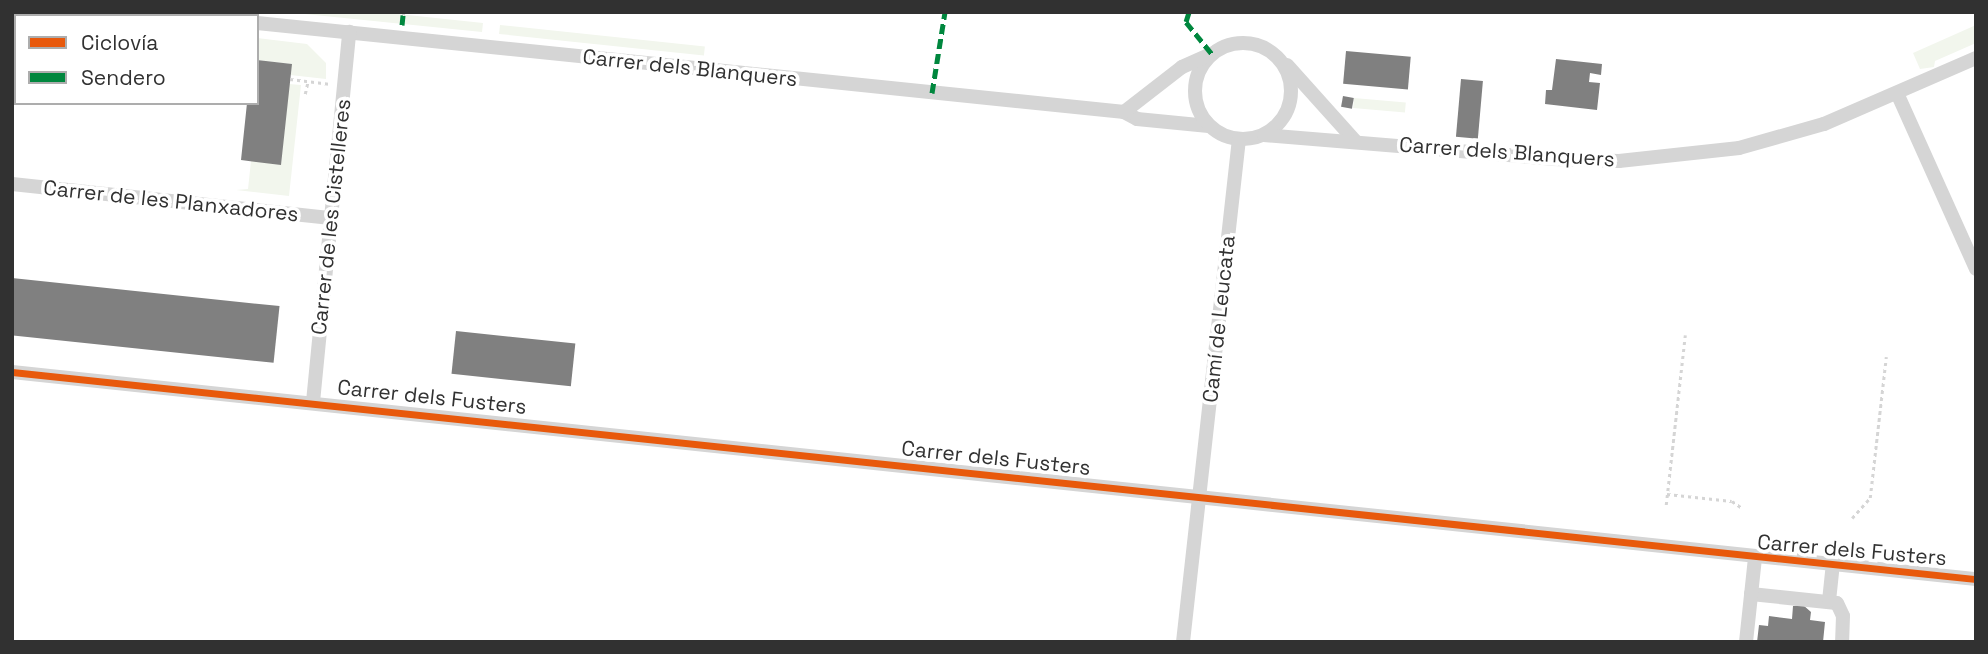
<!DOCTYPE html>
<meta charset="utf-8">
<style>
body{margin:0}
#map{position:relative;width:1988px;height:654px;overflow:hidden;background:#fff;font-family:"Space Grotesk",sans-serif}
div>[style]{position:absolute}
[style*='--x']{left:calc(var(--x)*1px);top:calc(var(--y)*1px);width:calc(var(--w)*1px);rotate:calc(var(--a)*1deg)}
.green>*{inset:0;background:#f2f6ed;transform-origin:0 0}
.building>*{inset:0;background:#808080;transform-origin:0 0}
.path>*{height:2.5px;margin-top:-1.25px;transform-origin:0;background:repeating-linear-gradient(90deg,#d5d5d5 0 3.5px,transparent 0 7px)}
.minor>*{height:14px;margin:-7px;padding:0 7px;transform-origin:7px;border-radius:7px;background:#d5d5d5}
.minor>.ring{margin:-7px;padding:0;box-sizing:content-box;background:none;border:14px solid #d5d5d5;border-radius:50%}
.quiet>*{height:5px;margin-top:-2.5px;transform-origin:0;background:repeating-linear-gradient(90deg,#00873e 0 10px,transparent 0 15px)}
.cycleway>*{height:7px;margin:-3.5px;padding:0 3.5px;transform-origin:3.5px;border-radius:3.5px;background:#e8590c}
span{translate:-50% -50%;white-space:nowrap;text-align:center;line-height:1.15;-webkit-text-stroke:7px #fff;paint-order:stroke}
.street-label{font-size:21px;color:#313131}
.frame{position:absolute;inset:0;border:14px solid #313131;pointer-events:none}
.legend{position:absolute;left:14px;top:14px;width:245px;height:91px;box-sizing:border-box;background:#fff;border:2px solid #adadad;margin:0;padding:9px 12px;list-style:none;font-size:21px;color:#313131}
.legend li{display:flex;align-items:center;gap:14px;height:35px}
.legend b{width:35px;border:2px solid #adadad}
</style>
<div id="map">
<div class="green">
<div style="clip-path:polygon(285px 12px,379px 12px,483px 23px,482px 32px)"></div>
<div style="left:500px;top:25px;width:206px;height:9px;rotate:6deg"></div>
<div style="clip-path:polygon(1976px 25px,1976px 43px,1935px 61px,1934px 67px,1920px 69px,1913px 53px)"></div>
<div style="clip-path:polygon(257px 38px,307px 44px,326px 63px,326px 79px,290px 75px,291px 64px,257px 60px)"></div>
<div style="clip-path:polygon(289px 84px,301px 85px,289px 196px,236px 190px,248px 189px,251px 161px,281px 164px)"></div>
<div style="left:1354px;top:98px;width:52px;height:10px;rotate:5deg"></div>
</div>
<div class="building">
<div style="left:1346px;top:51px;width:65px;height:33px;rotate:5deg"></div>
<div style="clip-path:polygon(1556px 59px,1602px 64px,1601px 75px,1590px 73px,1589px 82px,1600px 83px,1597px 110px,1545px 104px,1546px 90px,1552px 90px)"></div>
<div style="clip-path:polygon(257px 60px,292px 64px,281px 165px,241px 160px,247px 103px,257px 103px)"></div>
<div style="left:1461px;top:79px;width:22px;height:58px;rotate:5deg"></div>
<div style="left:1343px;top:96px;width:11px;height:11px;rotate:10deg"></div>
<div style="left:12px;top:278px;width:269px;height:57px;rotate:6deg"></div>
<div style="left:456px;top:331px;width:120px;height:43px;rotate:6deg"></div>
<div style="clip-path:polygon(1803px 605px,1811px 612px,1810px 620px,1825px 622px,1823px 642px,1757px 642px,1759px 625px,1768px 626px,1769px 616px,1792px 619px,1793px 606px)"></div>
</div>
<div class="path">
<div style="--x:403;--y:15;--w:3;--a:-72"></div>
<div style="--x:290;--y:79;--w:39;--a:7"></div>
<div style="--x:305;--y:94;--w:13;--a:-77"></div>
<div style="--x:1667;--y:494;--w:65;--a:6.1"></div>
<div style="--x:1732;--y:501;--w:12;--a:35"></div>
<div style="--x:1666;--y:505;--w:171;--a:-83.6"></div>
<div style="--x:1852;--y:518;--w:27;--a:-48"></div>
<div style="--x:1870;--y:498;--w:142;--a:-83.5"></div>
</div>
<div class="minor">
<div style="--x:148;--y:12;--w:36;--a:6"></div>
<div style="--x:257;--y:23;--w:872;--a:5.86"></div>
<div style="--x:1124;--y:112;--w:15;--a:28"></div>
<div style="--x:1137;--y:119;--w:72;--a:5.6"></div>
<div class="ring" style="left:1195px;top:43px;width:82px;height:82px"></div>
<div style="--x:1287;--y:65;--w:103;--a:48.1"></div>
<div style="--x:1897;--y:93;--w:193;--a:65.8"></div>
<div style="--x:1124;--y:112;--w:73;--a:-37.8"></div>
<div style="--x:1182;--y:67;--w:32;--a:-24"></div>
<div style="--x:1264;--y:135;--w:290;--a:4.7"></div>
<div style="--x:1553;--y:159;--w:66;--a:1.7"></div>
<div style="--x:1619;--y:161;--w:121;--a:-6.2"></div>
<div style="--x:1739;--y:148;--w:88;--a:-15.8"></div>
<div style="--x:1824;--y:124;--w:166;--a:-23.5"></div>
<div style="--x:12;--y:184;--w:321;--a:6.1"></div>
<div style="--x:12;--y:372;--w:1975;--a:6.02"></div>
<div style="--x:313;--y:402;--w:372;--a:-84.4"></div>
<div style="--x:1751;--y:594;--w:86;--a:6"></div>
<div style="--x:1837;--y:603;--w:14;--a:65"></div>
<div style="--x:1843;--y:616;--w:26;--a:92"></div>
<div style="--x:1829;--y:601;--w:37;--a:-84"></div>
<div style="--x:1183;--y:642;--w:506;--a:-83.65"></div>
<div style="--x:1746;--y:642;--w:84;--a:-83.9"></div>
</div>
<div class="quiet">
<div style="--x:1189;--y:12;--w:10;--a:107"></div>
<div style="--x:1186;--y:22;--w:41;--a:50.9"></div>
<div style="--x:402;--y:25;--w:10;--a:-84"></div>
<div style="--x:932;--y:93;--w:82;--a:-80.9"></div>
</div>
<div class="cycleway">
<div style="--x:12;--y:372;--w:1975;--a:6.02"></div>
</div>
<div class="street-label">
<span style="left:690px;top:68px;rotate:6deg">Carrer dels Blanquers</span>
<span style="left:1507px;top:152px;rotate:4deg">Carrer dels Blanquers</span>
<span style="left:171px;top:201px;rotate:6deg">Carrer de les Planxadores</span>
<span style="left:331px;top:217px;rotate:-84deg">Carrer de les Cistelleres</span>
<span style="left:1219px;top:319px;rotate:-84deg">Camí de Leucata</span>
<span style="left:432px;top:397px;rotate:6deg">Carrer dels Fusters</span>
<span style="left:996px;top:458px;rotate:6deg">Carrer dels Fusters</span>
<span style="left:1852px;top:550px;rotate:5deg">Carrer dels Fusters</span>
</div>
<div class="frame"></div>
<ul class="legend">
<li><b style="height:9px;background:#e8590c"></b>Ciclovía</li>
<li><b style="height:9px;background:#00873e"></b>Sendero</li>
</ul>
</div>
